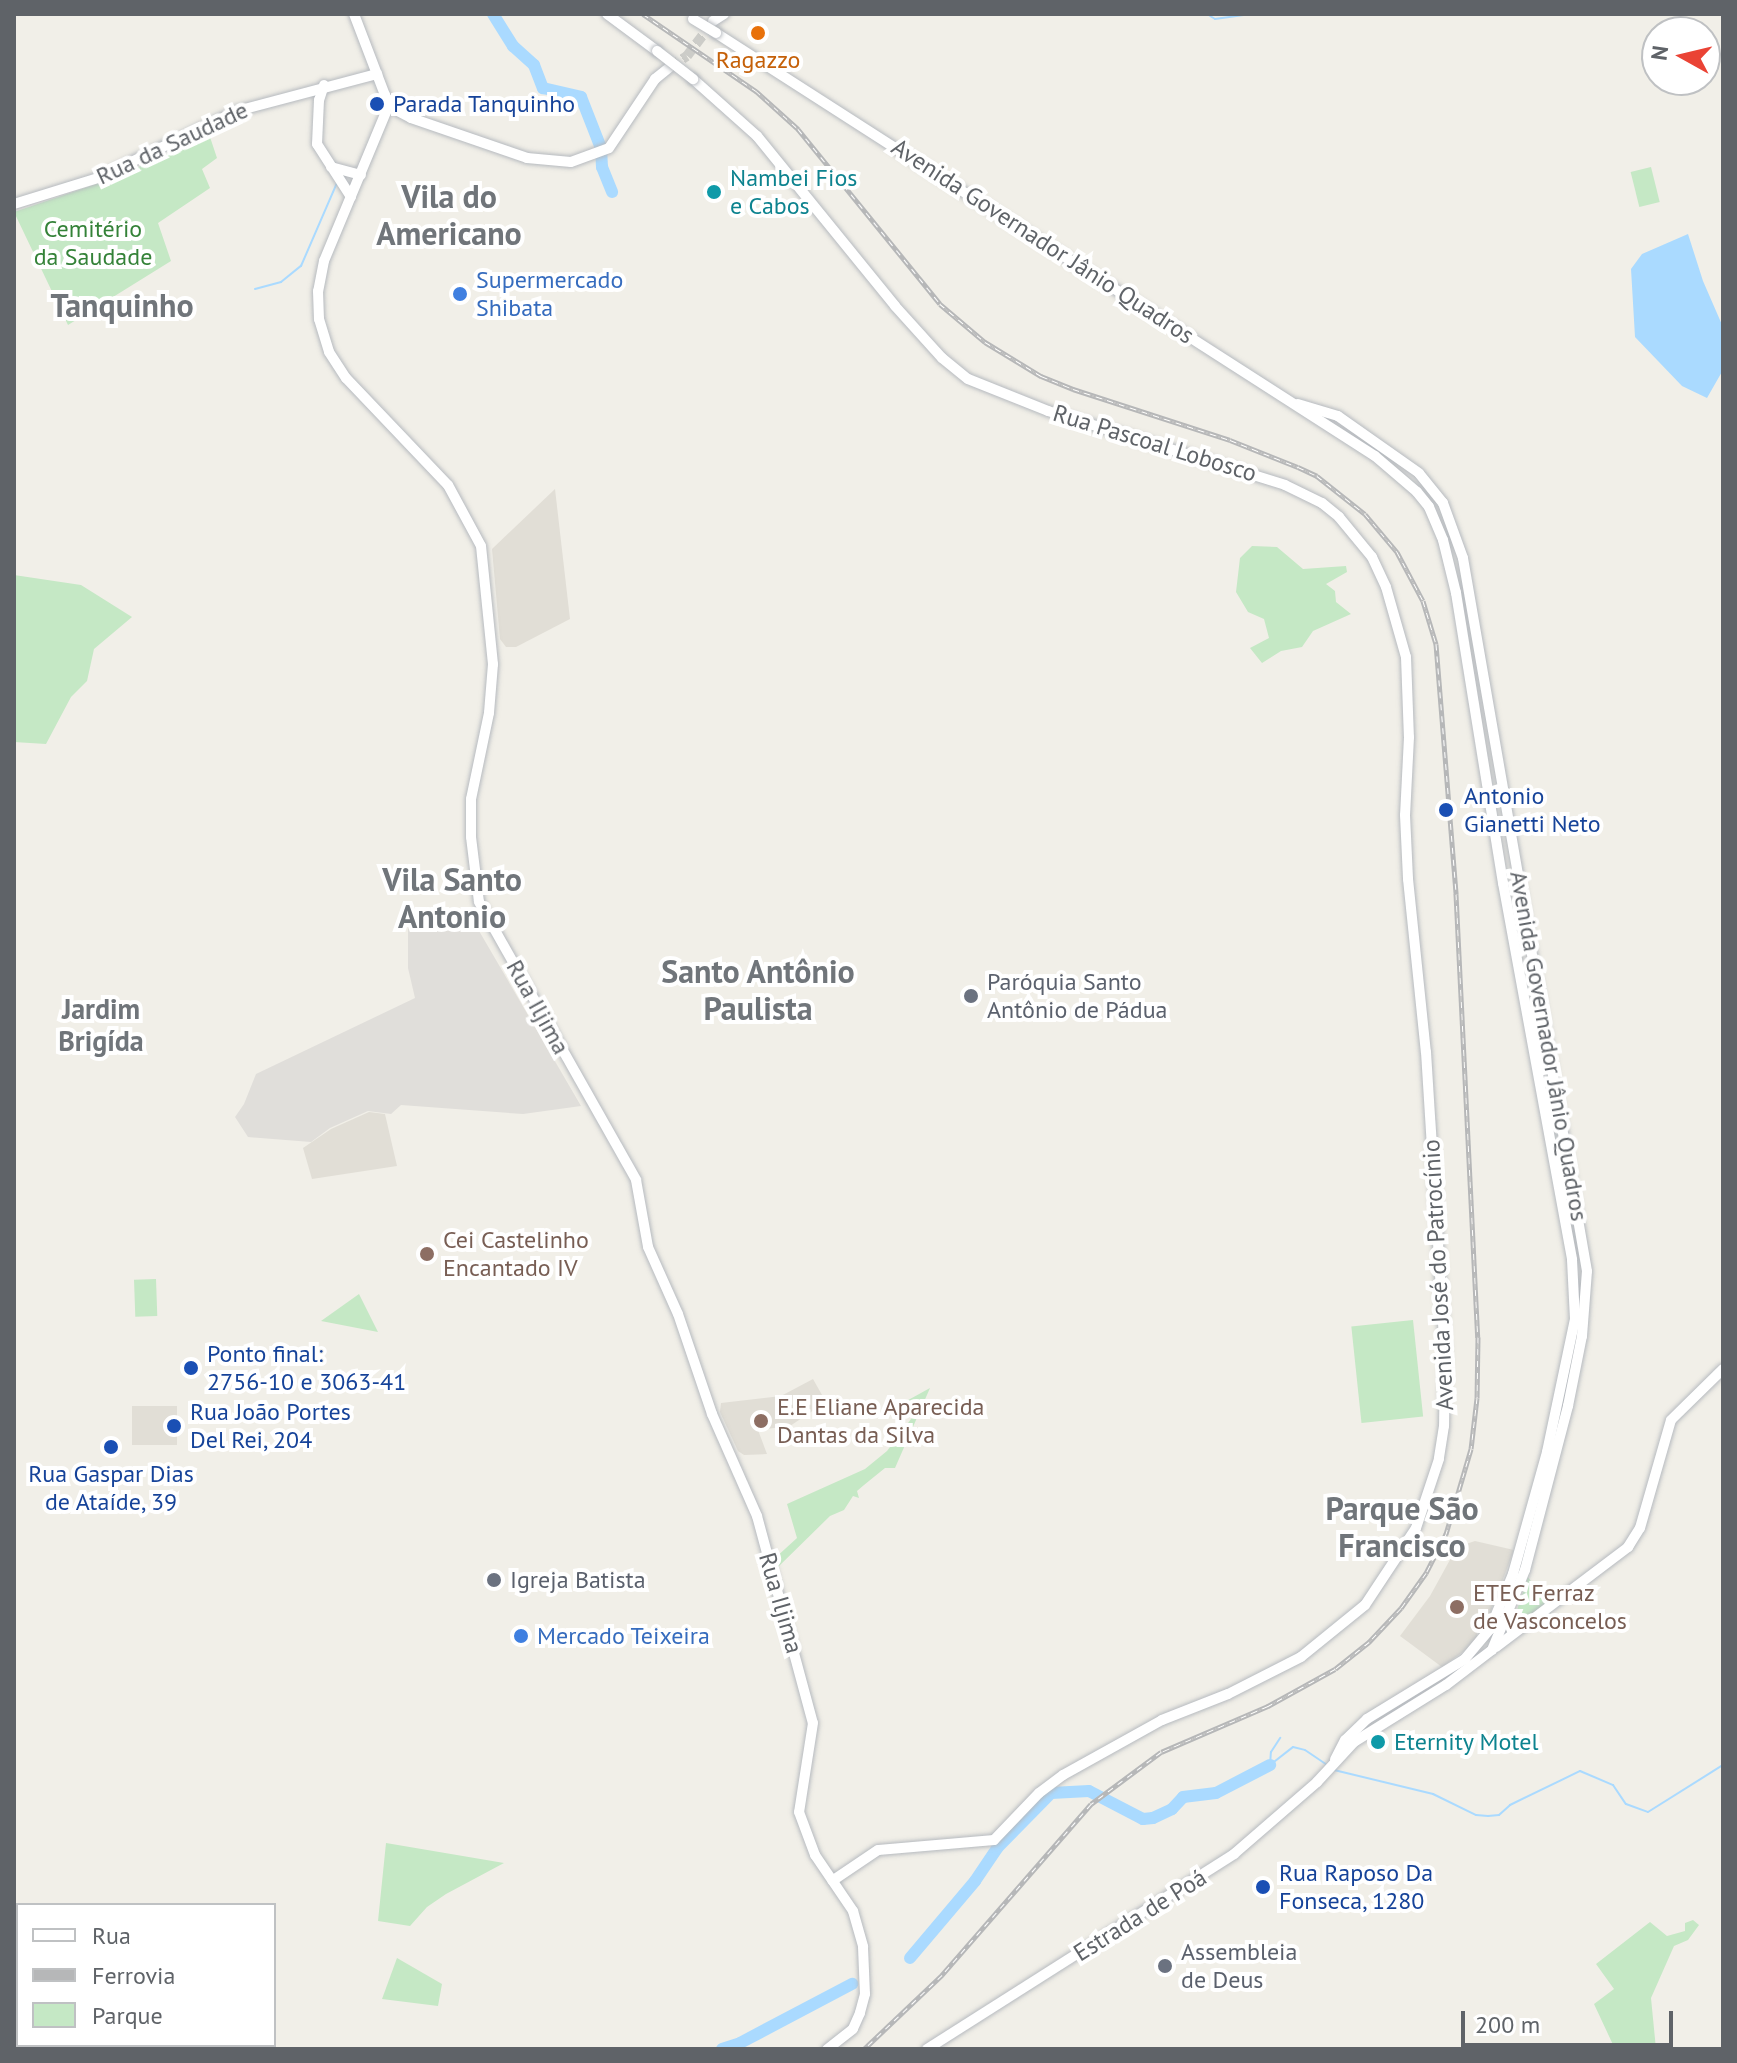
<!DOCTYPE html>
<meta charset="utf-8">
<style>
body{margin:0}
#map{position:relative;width:1737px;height:2063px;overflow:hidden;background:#f1efe8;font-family:"PT Sans",sans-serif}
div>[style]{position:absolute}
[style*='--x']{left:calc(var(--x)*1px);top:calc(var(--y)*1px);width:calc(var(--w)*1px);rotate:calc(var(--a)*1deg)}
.industrial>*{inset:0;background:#e0deda}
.education>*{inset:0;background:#e1ded6;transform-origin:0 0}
.green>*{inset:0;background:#c5e8c5;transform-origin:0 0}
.water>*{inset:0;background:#aadaff}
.stream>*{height:2px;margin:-1px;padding:0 1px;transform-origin:1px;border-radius:1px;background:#aadaff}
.river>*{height:12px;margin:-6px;padding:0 6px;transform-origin:6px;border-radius:6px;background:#aadaff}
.secondary-tunnel>*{height:10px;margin-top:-5px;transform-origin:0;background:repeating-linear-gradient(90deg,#ccccc8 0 10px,transparent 0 15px)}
.roads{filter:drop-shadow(0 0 2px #b6babf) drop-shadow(0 0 2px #b6babf)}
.secondary>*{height:10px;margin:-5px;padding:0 5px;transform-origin:5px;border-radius:5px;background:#fff}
.rail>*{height:5px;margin-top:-2.5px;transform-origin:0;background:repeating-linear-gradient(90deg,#fff 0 6px,#b6b7b8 0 12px);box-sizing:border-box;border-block:2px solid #b6b7b8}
.bridges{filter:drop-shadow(0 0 2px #b6babf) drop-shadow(0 0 2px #b6babf)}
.secondary-bridge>*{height:10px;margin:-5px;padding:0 5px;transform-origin:5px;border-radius:5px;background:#fff}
.dots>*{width:22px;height:22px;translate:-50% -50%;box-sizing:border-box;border:4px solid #fff;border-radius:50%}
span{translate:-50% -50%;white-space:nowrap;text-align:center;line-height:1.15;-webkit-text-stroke:8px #fff;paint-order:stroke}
.food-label{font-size:24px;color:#c56008}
.transit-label{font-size:24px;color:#164399}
.left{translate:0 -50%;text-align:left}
.street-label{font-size:24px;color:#5f6368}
.culture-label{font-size:24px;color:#0d838f}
.park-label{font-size:24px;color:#348238}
.shop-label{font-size:24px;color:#366cbe}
.worship-label{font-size:24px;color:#5b616d}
.education-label{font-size:24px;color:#785e54}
.quarter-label{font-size:28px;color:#70757a;font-weight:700}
.district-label{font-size:32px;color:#70757a;font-weight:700}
.frame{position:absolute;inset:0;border:16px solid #5f6368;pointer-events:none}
.legend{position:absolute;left:16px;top:1903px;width:260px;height:144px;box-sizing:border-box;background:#fff;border:2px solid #bfc1c3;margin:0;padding:10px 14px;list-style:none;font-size:24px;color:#5f6368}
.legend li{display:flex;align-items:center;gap:16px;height:40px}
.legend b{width:40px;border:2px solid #bfc1c3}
.north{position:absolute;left:1641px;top:16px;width:80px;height:80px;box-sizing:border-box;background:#fff;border:2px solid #bfc1c3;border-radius:50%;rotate:278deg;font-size:22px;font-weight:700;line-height:32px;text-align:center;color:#5f6368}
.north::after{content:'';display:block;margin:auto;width:28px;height:36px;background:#ea4335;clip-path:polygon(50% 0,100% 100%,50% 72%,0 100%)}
.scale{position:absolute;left:1461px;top:2011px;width:212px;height:36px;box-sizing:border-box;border:4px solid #5f6368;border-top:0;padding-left:10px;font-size:24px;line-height:28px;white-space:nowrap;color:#5f6368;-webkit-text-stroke:6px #fff;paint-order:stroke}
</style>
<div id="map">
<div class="industrial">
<div style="clip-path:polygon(468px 912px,581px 1106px,523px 1114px,401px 1105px,391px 1114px,368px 1111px,330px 1128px,311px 1142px,248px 1137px,235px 1117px,244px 1104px,256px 1074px,415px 998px,408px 968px,408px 916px)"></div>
</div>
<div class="education">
<div style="clip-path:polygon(555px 489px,570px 619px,516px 647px,506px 647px,500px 639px,492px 549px)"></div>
<div style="clip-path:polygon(369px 1112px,385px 1114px,397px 1166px,312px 1179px,303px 1148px,331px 1129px)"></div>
<div style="clip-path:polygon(813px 1379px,826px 1402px,790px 1426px,758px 1430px,767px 1454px,744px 1455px,738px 1451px,720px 1412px,721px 1403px,781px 1396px)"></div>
<div style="left:132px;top:1406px;width:45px;height:39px"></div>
<div style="clip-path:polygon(1475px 1541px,1514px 1550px,1484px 1629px,1477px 1631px,1477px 1640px,1471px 1646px,1442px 1667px,1400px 1636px,1430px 1596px,1457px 1547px)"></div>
</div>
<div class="green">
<div style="clip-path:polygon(209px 134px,217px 158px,202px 169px,210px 188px,158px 223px,171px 261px,68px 325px,14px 212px,117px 177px)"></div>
<div style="left:1651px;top:167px;width:36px;height:21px;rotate:76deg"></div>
<div style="clip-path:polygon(1252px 546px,1277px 547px,1303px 569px,1346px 566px,1347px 572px,1326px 584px,1335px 591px,1336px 602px,1351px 614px,1313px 631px,1302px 647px,1281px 651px,1262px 663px,1250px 648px,1269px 638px,1264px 619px,1248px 612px,1236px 592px,1240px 558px)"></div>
<div style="clip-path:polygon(14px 575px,81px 585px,132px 617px,94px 649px,87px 681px,71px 697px,46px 744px,14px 742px)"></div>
<div style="left:156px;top:1279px;width:37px;height:22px;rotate:88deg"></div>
<div style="clip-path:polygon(359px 1294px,378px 1332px,321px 1321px)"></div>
<div style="left:1413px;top:1320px;width:97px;height:62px;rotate:84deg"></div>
<div style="clip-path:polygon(930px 1388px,895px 1468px,885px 1468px,864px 1485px,857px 1491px,859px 1498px,853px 1496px,844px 1510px,830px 1516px,776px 1569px,774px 1559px,797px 1538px,787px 1504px,865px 1469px,887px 1451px,917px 1411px,916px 1406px,901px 1404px)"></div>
<div style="clip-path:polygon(1528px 1577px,1547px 1604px,1520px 1626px,1514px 1619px)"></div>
<div style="clip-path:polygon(386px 1843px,504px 1863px,446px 1894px,427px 1907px,410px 1926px,378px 1921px)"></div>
<div style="clip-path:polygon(1693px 1920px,1699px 1925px,1688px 1940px,1674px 1946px,1651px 1998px,1656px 2049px,1615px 2049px,1594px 2004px,1614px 1989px,1596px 1964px,1650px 1922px,1667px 1936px,1685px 1931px,1685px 1923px)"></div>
<div style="clip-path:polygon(397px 1958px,442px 1984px,438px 2006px,382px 1999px)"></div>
</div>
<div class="water">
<div style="clip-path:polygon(1688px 234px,1703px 281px,1723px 327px,1723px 370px,1707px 398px,1682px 386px,1635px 337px,1631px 269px,1642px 254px)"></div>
</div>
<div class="stream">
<div style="--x:1207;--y:14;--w:9;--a:32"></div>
<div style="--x:1215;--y:19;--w:36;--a:-8"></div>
<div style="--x:255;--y:289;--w:27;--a:-15"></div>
<div style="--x:281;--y:282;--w:26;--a:-39"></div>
<div style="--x:301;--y:266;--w:90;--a:-66.6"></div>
<div style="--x:1270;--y:1765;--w:29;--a:-38"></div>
<div style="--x:1293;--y:1747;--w:12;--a:14"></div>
<div style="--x:1305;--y:1750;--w:25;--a:34"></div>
<div style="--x:1270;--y:1765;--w:13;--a:-86"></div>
<div style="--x:1271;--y:1752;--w:17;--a:-57"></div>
<div style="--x:1334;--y:1770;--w:102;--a:13.6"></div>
<div style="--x:1433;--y:1794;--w:48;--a:26"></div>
<div style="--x:1476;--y:1815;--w:12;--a:5"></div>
<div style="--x:1488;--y:1816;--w:11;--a:-5"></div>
<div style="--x:1499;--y:1815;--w:15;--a:-42"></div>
<div style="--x:1510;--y:1805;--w:78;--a:-25.9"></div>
<div style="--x:1580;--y:1771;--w:36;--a:23"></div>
<div style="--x:1613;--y:1785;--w:23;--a:56"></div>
<div style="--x:1626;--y:1804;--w:23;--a:20"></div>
<div style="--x:1648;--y:1812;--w:89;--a:-32.1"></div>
</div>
<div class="river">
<div style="--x:493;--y:14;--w:38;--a:58"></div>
<div style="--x:513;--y:46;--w:28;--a:42"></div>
<div style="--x:534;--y:65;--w:25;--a:69"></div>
<div style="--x:543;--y:88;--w:39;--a:13"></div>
<div style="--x:581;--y:97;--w:55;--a:68.6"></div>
<div style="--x:601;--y:148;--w:19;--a:87"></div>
<div style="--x:602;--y:167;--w:27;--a:68"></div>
<div style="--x:910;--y:1958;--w:101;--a:-49.8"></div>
<div style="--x:975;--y:1881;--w:40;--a:-56"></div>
<div style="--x:997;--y:1848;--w:77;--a:-45.5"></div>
<div style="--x:1051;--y:1793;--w:38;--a:-3"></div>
<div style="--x:1089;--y:1791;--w:61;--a:27.4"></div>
<div style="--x:1143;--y:1819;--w:10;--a:-6"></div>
<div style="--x:1153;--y:1818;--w:21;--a:-25"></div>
<div style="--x:1172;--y:1809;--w:16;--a:-47"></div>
<div style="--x:1183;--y:1797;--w:33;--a:-7"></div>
<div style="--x:1216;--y:1793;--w:61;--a:-27.4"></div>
<div style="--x:722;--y:2049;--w:19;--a:-18"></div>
<div style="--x:740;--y:2043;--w:127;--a:-27.8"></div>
</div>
<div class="secondary-tunnel">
<div style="--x:670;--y:67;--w:20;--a:-33"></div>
<div style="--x:687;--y:56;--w:41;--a:-52.9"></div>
</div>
<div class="roads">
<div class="secondary">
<div style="--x:354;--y:14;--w:87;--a:69.1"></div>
<div style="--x:385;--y:95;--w:17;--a:87"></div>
<div style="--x:386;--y:112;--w:161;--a:112.6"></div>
<div style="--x:324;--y:261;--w:31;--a:101"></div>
<div style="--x:318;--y:291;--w:28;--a:88"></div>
<div style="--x:319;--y:319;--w:34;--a:73"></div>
<div style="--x:329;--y:352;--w:31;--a:57"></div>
<div style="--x:346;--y:378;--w:148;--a:46.4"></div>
<div style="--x:448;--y:485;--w:69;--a:61.6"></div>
<div style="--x:481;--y:546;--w:119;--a:84.2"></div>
<div style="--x:493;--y:664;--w:49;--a:94.7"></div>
<div style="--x:489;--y:713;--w:88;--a:101.8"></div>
<div style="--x:471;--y:799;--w:38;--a:90"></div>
<div style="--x:471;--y:837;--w:65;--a:83"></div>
<div style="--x:479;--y:902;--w:319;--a:60.5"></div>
<div style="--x:636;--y:1180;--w:68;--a:79.8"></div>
<div style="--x:648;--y:1247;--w:73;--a:65.9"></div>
<div style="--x:678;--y:1314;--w:106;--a:71.2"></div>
<div style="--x:712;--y:1414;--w:111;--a:66.2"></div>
<div style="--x:757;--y:1516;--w:214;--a:74.9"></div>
<div style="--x:813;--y:1723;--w:90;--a:98.9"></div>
<div style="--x:799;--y:1812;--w:46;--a:69.6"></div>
<div style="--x:815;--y:1855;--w:68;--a:55.8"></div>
<div style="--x:853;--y:1911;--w:37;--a:74"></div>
<div style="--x:863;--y:1947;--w:47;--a:87.6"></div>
<div style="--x:865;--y:1994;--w:20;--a:105"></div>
<div style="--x:860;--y:2013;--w:17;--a:114"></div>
<div style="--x:853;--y:2029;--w:33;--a:142"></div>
<div style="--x:607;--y:14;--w:62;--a:36.5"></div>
<div style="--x:713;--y:21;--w:13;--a:-32"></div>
<div style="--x:716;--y:33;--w:783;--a:32.7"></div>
<div style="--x:1375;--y:456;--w:55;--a:40.6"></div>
<div style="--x:1417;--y:492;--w:19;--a:51"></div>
<div style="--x:1429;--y:507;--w:36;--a:67"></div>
<div style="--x:1443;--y:540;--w:55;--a:76.2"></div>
<div style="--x:1456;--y:593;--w:294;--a:80.8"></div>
<div style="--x:1503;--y:883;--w:383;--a:79.6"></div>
<div style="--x:1572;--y:1260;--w:59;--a:87.1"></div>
<div style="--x:1575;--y:1319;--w:136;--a:101.9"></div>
<div style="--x:1547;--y:1452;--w:127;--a:105.6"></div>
<div style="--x:1513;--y:1574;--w:60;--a:112.7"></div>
<div style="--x:1490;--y:1629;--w:39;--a:130"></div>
<div style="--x:1465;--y:1659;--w:115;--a:148.5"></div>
<div style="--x:1367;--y:1719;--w:30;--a:136"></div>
<div style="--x:1345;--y:1740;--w:22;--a:117"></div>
<div style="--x:693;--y:79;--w:86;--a:41.7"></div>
<div style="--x:757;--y:136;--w:219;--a:50.9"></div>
<div style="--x:895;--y:306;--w:70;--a:47.9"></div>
<div style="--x:942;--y:358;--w:33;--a:39"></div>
<div style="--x:968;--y:379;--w:86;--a:21.8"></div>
<div style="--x:1048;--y:411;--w:248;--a:17.3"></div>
<div style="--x:1285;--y:485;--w:41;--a:25.9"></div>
<div style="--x:1322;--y:503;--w:22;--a:39"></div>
<div style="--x:1339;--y:517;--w:52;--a:50.5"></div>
<div style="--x:1372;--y:557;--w:33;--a:65"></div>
<div style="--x:1386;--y:587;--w:73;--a:74.1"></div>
<div style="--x:1406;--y:657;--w:80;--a:87.9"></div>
<div style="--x:1409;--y:737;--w:78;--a:92.9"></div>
<div style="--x:1405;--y:815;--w:64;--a:87.3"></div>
<div style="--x:1408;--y:879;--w:174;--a:84.1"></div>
<div style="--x:1426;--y:1052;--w:307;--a:86.4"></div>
<div style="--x:1445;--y:1358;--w:68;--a:90.8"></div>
<div style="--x:1444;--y:1426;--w:33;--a:99"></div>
<div style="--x:1439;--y:1459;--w:73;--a:108.4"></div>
<div style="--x:1416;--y:1528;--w:92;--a:123.5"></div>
<div style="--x:1365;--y:1605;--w:82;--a:140.9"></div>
<div style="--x:1301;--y:1657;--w:82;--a:153.1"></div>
<div style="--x:1228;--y:1694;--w:71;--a:158.5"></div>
<div style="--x:1162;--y:1720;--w:113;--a:150.9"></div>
<div style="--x:1063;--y:1775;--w:30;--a:143"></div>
<div style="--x:1039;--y:1793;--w:65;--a:133.8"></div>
<div style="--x:994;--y:1840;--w:116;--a:175.1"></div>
<div style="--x:878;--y:1850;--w:55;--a:146"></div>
<div style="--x:324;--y:85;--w:16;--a:108"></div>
<div style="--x:319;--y:100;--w:44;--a:92.6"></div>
<div style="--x:317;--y:144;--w:63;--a:57.3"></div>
<div style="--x:385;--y:96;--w:20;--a:49"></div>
<div style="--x:398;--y:111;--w:15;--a:28"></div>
<div style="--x:411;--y:118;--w:123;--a:19"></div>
<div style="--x:527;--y:158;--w:44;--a:5.2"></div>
<div style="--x:571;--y:162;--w:40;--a:-20.2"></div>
<div style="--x:609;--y:148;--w:83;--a:-56.3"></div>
<div style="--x:655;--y:79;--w:19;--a:-39"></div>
<div style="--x:331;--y:167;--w:31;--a:15"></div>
<div style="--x:14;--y:204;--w:88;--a:-17.2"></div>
<div style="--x:98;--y:178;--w:154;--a:-25.7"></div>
<div style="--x:237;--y:111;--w:145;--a:-14.8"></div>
<div style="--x:1496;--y:1647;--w:166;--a:-37.1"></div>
<div style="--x:1628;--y:1547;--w:22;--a:-58"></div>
<div style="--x:1640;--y:1528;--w:112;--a:-74"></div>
<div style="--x:1671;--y:1420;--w:73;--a:-44.4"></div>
<div style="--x:927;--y:2049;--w:364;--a:-32.4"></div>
<div style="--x:1234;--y:1854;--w:110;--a:-40.9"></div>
<div style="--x:1317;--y:1782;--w:54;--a:-47.2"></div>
<div style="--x:1354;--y:1742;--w:108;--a:-31.8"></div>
<div style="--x:1446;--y:1685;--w:58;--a:-37.3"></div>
<div style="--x:1492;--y:1650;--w:87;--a:-67.6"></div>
<div style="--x:1525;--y:1570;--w:170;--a:-75.3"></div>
<div style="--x:1568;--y:1406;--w:71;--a:-78.7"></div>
<div style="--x:1582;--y:1336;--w:65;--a:-85.6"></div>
<div style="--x:1587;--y:1271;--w:724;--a:-99.87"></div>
<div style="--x:1463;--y:558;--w:59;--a:-110"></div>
<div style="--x:1443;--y:503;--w:38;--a:-129"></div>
<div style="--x:1419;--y:473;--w:99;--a:-144.9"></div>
<div style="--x:1338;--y:416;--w:42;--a:-163.3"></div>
</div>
</div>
<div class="rail">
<div style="--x:643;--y:14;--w:137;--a:34.3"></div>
<div style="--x:756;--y:91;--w:57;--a:42.1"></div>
<div style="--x:798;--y:129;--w:225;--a:50.9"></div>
<div style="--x:940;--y:304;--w:59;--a:40.2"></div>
<div style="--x:985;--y:342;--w:66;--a:31.3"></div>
<div style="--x:1041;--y:376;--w:35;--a:22"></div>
<div style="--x:1073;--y:389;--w:165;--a:18"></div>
<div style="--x:1230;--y:440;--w:73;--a:21.7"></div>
<div style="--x:1298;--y:467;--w:21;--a:25"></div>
<div style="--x:1317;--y:476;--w:61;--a:38.4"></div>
<div style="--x:1365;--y:514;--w:50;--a:49.9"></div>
<div style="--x:1397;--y:552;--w:55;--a:62"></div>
<div style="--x:1423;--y:601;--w:45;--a:73.2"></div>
<div style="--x:1436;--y:644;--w:251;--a:85.4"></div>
<div style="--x:1456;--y:894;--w:444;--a:87.2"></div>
<div style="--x:1478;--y:1337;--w:61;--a:90.9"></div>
<div style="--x:1477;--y:1398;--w:51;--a:96.7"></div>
<div style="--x:1471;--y:1449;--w:89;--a:106.4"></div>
<div style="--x:1446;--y:1534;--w:44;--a:117.1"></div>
<div style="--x:1426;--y:1573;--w:43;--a:125.5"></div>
<div style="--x:1401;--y:1608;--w:47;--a:133.3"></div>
<div style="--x:1369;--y:1642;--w:43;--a:141.5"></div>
<div style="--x:1335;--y:1669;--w:77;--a:151.1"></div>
<div style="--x:1268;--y:1706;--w:116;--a:156.7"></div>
<div style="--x:1161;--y:1752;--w:87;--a:143.4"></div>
<div style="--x:1091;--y:1804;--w:227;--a:131.1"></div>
<div style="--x:942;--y:1975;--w:108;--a:136.5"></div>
</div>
<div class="bridges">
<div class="secondary-bridge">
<div style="--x:693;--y:19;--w:27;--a:31"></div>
<div style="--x:657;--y:51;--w:46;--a:37.9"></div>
</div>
</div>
<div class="dots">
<div style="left:758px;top:33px;background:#e8710a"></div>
<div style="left:377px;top:104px;background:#1a4fb4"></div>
<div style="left:714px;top:192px;background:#0f9aa8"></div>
<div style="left:460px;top:294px;background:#3f7fe0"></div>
<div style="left:1446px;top:810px;background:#1a4fb4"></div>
<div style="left:971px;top:996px;background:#6b7280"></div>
<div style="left:427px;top:1254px;background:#8d6e63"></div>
<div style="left:191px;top:1368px;background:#1a4fb4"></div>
<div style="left:761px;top:1421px;background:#8d6e63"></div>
<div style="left:174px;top:1426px;background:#1a4fb4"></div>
<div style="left:111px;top:1447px;background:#1a4fb4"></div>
<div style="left:494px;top:1580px;background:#6b7280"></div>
<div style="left:1457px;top:1607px;background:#8d6e63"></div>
<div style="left:521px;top:1636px;background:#3f7fe0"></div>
<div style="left:1378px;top:1742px;background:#0f9aa8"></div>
<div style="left:1263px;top:1887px;background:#1a4fb4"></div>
<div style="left:1165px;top:1966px;background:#6b7280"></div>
</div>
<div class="food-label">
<span style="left:758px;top:60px">Ragazzo</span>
</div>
<div class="transit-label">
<span class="left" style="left:393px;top:104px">Parada Tanquinho</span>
<span class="left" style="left:1464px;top:810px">Antonio<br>Gianetti Neto</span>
<span class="left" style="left:207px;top:1368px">Ponto final:<br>2756-10 e 3063-41</span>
<span class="left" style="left:190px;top:1426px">Rua João Portes<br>Del Rei, 204</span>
<span style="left:111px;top:1488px">Rua Gaspar Dias<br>de Ataíde, 39</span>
<span class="left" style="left:1279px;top:1887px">Rua Raposo Da<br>Fonseca, 1280</span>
</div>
<div class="street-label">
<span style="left:172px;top:143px;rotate:-25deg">Rua da Saudade</span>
<span style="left:1043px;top:241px;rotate:33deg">Avenida Governador Jânio Quadros</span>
<span style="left:1155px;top:443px;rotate:17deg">Rua Pascoal Lobosco</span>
<span style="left:538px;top:1007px;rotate:61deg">Rua Iljima</span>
<span style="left:1549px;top:1046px;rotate:80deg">Avenida Governador Jânio Quadros</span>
<span style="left:1438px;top:1275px;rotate:-93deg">Avenida José do Patrocínio</span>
<span style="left:781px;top:1603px;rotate:74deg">Rua Iljima</span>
<span style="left:1140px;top:1915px;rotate:-32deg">Estrada de Poá</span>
</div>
<div class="culture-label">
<span class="left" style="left:730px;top:192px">Nambei Fios<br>e Cabos</span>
<span class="left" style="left:1394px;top:1742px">Eternity Motel</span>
</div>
<div class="park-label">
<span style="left:93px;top:243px">Cemitério<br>da Saudade</span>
</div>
<div class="shop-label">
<span class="left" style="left:476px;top:294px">Supermercado<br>Shibata</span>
<span class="left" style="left:537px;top:1636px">Mercado Teixeira</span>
</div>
<div class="worship-label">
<span class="left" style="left:987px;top:996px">Paróquia Santo<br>Antônio de Pádua</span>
<span class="left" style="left:510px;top:1580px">Igreja Batista</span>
<span class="left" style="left:1181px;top:1966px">Assembleia<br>de Deus</span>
</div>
<div class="education-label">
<span class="left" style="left:443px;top:1254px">Cei Castelinho<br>Encantado IV</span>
<span class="left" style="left:777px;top:1421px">E.E Eliane Aparecida<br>Dantas da Silva</span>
<span class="left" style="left:1473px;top:1607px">ETEC Ferraz<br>de Vasconcelos</span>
</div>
<div class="quarter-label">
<span style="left:101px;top:1025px">Jardim<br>Brigída</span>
</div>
<div class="district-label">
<span style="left:449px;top:215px">Vila do<br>Americano</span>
<span style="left:122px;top:305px">Tanquinho</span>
<span style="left:452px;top:898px">Vila Santo<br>Antonio</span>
<span style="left:758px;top:990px">Santo Antônio<br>Paulista</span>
<span style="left:1402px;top:1527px">Parque São<br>Francisco</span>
</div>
<div class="frame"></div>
<ul class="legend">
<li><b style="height:10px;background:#fff"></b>Rua</li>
<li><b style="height:10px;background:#b6b7b8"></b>Ferrovia</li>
<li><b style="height:22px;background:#c5e8c5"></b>Parque</li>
</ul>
<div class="north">N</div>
<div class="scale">200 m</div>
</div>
